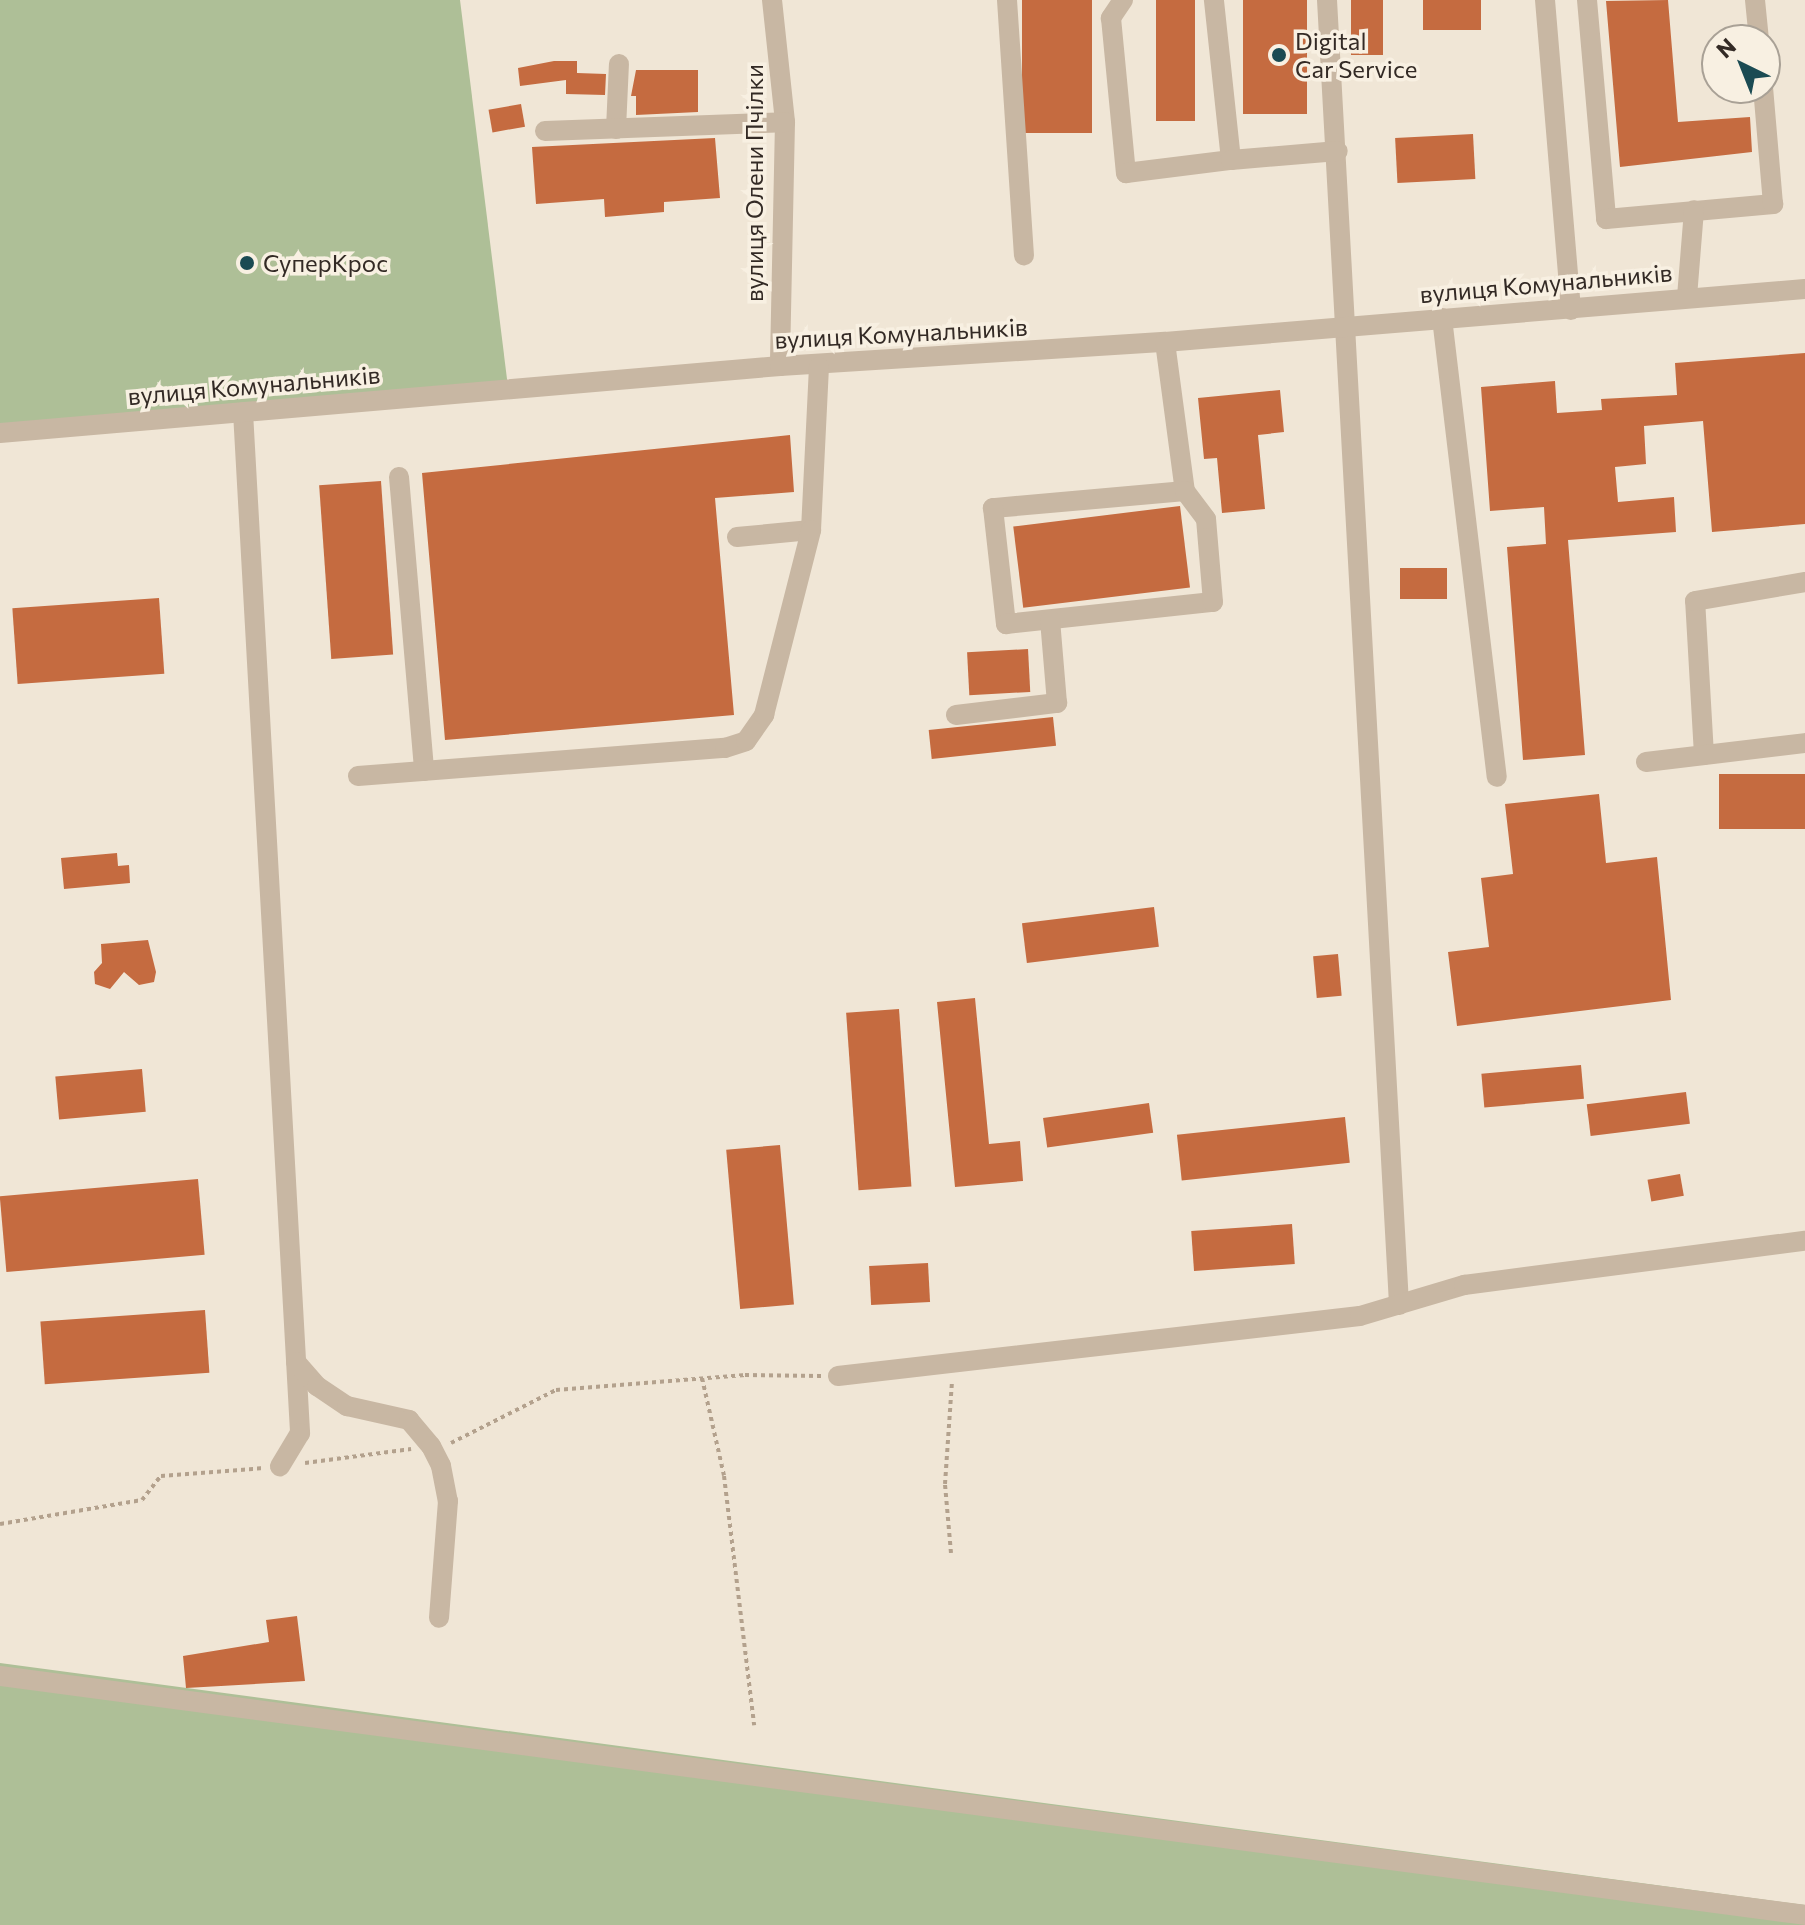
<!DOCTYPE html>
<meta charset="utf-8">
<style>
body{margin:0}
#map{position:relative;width:1805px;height:1925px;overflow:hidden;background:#f0e6d6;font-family:Commissioner,sans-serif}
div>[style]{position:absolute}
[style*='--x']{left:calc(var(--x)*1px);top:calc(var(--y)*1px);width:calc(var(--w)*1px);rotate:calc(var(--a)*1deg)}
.green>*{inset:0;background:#aebf97}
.building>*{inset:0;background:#c56b40;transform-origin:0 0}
.path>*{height:4px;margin-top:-2px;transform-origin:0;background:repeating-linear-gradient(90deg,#b3a18d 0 4px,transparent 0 8px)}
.minor>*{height:20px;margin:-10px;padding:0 10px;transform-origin:10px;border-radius:10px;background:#c8b7a3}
.dots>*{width:22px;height:22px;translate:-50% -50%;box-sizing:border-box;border:4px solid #f8f0e2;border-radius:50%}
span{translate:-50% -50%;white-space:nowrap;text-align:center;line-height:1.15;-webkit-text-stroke:7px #f8f0e2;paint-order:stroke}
.poi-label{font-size:24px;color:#332a25}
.left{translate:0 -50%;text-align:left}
.street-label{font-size:24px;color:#332a25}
.north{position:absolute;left:1701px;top:24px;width:80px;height:80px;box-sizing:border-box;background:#f8f0e2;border:2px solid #a9a196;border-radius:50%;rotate:317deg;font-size:22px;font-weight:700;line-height:32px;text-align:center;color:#332a25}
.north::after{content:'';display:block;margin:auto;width:28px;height:36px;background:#1b4b53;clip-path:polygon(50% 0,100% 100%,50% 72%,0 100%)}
</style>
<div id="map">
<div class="green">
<div style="clip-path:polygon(0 0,460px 0,509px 395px,0 436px)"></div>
<div style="clip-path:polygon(0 1663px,1805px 1905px,1805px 1925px,0 1925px)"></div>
</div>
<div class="building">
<div style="left:1022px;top:0;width:70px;height:133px"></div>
<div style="left:1156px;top:0;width:39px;height:121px"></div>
<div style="left:1243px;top:0;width:64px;height:114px"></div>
<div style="left:1351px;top:0;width:32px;height:55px"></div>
<div style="left:1423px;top:0;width:58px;height:30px"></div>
<div style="clip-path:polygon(1668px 0,1678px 122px,1750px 117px,1752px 152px,1620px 167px,1606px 1px)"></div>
<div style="clip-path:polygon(554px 61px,577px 61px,577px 73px,606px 74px,605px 95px,566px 94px,566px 80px,520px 86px,518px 68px)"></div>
<div style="clip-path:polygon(636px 70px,698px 70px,698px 112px,636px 115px,636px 96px,631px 96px)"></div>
<div style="left:521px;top:104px;width:23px;height:33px;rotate:80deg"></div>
<div style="left:1473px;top:134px;width:45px;height:78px;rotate:87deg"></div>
<div style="clip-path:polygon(715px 138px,720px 198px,664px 202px,664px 212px,605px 217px,604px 199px,536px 204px,532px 147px)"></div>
<div style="clip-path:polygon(1805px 353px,1805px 524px,1712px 532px,1703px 421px,1644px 426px,1646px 464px,1615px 467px,1618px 502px,1674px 497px,1676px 532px,1568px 540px,1585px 755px,1523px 760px,1507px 547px,1546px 544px,1544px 507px,1490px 511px,1481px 387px,1555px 381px,1557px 413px,1602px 410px,1601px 399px,1677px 395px,1675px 363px)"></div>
<div style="clip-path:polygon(1280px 390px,1284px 432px,1258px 435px,1265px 509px,1222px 513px,1217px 458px,1204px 459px,1198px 398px)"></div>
<div style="clip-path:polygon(790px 435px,794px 492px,715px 498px,734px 715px,445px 740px,422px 473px)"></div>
<div style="left:381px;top:481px;width:174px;height:62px;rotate:86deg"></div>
<div style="left:1180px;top:506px;width:82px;height:168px;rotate:83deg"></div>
<div style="left:1400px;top:568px;width:47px;height:31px"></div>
<div style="left:159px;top:598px;width:76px;height:147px;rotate:86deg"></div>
<div style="left:1028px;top:649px;width:43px;height:61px;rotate:87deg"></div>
<div style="left:1053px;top:717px;width:29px;height:125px;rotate:84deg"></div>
<div style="left:1805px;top:774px;width:55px;height:86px;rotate:90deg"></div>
<div style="clip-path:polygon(1599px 794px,1606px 863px,1657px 857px,1671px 1000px,1457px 1026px,1448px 952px,1489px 947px,1481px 878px,1513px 874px,1505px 804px)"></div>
<div style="clip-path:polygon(117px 853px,118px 866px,129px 865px,130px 883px,64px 889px,61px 858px)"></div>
<div style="left:1154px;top:907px;width:40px;height:133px;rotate:83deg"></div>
<div style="clip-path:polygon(148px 940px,156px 972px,154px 982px,139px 985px,124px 972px,110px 989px,95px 984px,94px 972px,102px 963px,101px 944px)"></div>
<div style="left:1338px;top:954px;width:42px;height:25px;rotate:85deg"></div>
<div style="clip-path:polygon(975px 998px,989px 1144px,1020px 1141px,1023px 1181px,955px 1187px,937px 1002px)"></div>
<div style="left:899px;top:1009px;width:178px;height:53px;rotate:86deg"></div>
<div style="left:1581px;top:1065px;width:34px;height:100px;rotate:85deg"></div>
<div style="left:142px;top:1069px;width:43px;height:87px;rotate:85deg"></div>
<div style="left:1686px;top:1092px;width:32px;height:100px;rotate:83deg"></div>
<div style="left:1149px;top:1103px;width:30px;height:107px;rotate:82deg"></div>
<div style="left:1345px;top:1117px;width:46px;height:169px;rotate:84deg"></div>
<div style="left:780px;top:1145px;width:160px;height:54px;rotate:85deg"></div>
<div style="left:1680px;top:1174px;width:22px;height:33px;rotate:80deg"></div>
<div style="left:198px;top:1179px;width:76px;height:199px;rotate:85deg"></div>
<div style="left:1292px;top:1224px;width:40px;height:101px;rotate:86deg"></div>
<div style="left:928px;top:1263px;width:39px;height:59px;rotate:87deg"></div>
<div style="left:205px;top:1310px;width:63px;height:165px;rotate:86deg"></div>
<div style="clip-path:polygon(297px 1616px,305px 1681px,186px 1688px,183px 1656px,269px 1642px,266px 1620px)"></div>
</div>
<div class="path">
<div style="--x:702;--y:1378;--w:100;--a:77.3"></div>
<div style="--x:724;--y:1476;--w:251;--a:83.1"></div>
<div style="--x:451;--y:1443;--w:118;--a:-26.8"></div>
<div style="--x:556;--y:1390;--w:190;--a:-4.5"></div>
<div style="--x:745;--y:1375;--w:76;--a:0.8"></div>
<div style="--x:305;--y:1463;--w:107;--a:-7.5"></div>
<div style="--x:0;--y:1524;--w:144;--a:-9.6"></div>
<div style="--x:142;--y:1500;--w:31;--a:-52"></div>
<div style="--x:161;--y:1476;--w:103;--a:-4.4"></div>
<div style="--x:951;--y:1553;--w:69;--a:-95"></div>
<div style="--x:945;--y:1484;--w:103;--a:-86.1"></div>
</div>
<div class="minor">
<div style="--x:772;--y:0;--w:123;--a:83.9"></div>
<div style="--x:785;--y:122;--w:244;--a:91.2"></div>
<div style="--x:1007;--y:0;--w:256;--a:86.2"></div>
<div style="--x:1123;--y:0;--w:22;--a:124"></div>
<div style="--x:1111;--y:18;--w:156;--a:84.5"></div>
<div style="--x:1126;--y:173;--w:106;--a:-7.1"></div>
<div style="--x:1231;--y:160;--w:161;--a:-96.1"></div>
<div style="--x:1327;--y:0;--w:1307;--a:86.84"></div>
<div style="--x:1545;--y:0;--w:311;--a:85.2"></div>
<div style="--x:1587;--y:0;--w:220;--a:85"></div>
<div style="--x:1606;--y:219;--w:168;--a:-5.1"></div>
<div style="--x:1773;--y:204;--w:116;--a:-94.9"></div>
<div style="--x:1755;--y:0;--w:40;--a:84.3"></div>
<div style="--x:616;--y:129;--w:65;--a:-87.4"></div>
<div style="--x:545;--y:131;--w:240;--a:-2.1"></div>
<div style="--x:1231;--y:160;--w:107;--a:-4.8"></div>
<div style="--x:1687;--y:297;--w:87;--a:-85.4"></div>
<div style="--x:1442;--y:318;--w:462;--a:83.2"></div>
<div style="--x:1165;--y:342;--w:150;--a:82.4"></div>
<div style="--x:1185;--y:491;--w:193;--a:174.9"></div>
<div style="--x:993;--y:508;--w:117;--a:83.6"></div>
<div style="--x:1006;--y:624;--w:208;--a:-6.1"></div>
<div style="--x:1213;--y:602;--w:83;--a:-94.8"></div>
<div style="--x:1206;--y:519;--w:35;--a:-127"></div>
<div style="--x:243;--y:412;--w:1023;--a:86.8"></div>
<div style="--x:300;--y:1433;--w:39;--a:121"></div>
<div style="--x:0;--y:433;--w:783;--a:-4.91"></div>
<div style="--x:780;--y:366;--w:386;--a:-3.6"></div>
<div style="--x:1165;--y:342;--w:642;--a:-4.73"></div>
<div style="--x:399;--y:477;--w:295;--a:85.1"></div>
<div style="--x:737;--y:537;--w:74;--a:-5.4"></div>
<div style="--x:811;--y:530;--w:163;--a:-87.2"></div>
<div style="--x:956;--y:715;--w:102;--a:-6.8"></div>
<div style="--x:1057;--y:703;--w:83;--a:-94.8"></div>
<div style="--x:1704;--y:755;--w:154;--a:-93.3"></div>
<div style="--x:1695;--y:601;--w:112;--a:-9.8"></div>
<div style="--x:1646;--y:762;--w:160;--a:-6.8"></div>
<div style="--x:358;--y:776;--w:368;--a:-4.4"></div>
<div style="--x:725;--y:748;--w:22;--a:-18"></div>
<div style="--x:746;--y:741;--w:32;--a:-55"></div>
<div style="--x:764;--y:715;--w:191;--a:-75.7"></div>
<div style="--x:296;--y:1362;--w:32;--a:49"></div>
<div style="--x:317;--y:1386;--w:36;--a:34"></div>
<div style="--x:347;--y:1406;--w:64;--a:12.7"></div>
<div style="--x:409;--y:1420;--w:34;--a:50"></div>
<div style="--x:431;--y:1446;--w:22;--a:63"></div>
<div style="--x:441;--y:1466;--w:36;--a:79"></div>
<div style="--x:448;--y:1501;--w:117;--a:94.4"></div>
<div style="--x:838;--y:1376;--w:525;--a:-6.56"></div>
<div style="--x:1360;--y:1316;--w:109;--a:-16.6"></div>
<div style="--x:1464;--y:1285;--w:344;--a:-7.4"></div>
<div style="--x:0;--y:1676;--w:1821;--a:7.54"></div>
</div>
<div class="dots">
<div style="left:1279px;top:55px;background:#1b4b53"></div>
<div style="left:247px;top:263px;background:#1b4b53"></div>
</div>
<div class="poi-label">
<span class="left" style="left:1295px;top:55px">Digital<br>Car Service</span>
<span class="left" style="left:263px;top:263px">СуперКрос</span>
</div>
<div class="street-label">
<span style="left:754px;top:183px;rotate:-90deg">вулиця Олени Пчілки</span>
<span style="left:1546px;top:283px;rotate:-5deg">вулиця Комунальників</span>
<span style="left:901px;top:333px;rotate:-3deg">вулиця Комунальників</span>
<span style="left:254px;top:385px;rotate:-5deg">вулиця Комунальників</span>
</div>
<div class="north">N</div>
</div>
